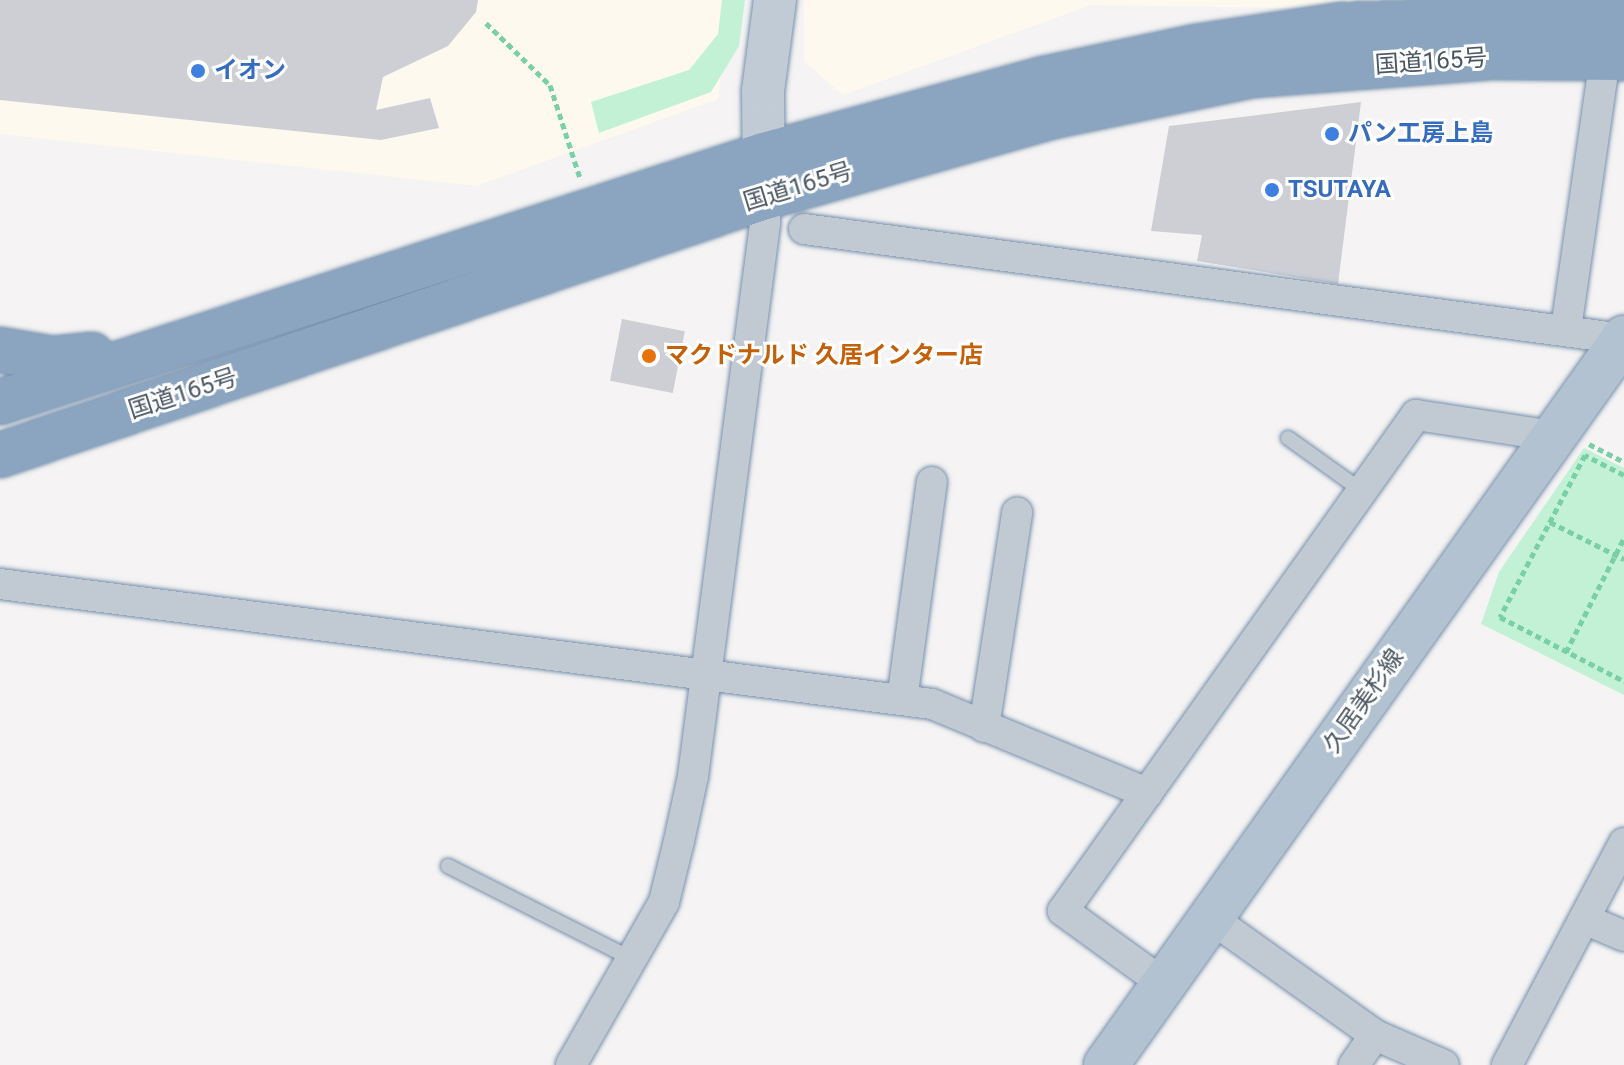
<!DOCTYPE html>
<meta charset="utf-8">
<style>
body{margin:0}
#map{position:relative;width:1624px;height:1065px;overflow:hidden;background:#f5f3f3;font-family:Roboto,"Noto Sans JP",sans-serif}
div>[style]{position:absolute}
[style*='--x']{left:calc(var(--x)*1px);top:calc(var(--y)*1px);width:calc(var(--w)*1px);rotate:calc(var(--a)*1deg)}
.commercial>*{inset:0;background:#fdf9ef}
.green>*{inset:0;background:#c3f1d5}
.building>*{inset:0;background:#cdcfd5;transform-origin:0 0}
.path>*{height:5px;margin-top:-2.5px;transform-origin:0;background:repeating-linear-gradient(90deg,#7ad0a6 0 6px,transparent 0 10px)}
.roads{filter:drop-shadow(0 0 2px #7690ad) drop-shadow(0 0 2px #7690ad)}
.lane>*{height:14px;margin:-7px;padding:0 7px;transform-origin:7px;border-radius:7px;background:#c1cad2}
.street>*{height:30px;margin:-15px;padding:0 15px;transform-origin:15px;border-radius:15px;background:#c1cad2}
.secondary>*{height:42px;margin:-21px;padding:0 21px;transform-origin:21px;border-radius:21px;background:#c1cbd6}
.primary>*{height:44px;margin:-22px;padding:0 22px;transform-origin:22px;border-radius:22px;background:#b3c2d1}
.highway>*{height:44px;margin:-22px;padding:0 22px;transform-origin:22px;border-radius:22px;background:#8ba5c1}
.dots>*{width:22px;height:22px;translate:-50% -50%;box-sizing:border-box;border:4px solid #fff;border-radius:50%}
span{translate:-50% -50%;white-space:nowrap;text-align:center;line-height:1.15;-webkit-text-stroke:6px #fff;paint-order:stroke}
.street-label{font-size:24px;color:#4a5661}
.shop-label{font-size:24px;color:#366cbe;font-weight:700}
.left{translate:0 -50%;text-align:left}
.food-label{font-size:24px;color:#c56008;font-weight:700}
</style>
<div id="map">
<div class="commercial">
<div style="clip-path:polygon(0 0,729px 0,718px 99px,476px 186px,0 134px)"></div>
<div style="clip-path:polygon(804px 0,1624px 0,1624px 13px,1091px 5px,843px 95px,804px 61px)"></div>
</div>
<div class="green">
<div style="clip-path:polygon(722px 0,745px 0,739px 46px,711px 92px,599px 133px,591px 102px,689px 70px,718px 34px)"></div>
<div style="clip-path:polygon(1584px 448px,1624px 468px,1624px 695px,1481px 624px,1499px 572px)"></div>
</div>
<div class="building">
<div style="clip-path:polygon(0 0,478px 0,476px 12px,448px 46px,383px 77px,376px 110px,430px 98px,439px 128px,381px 140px,0 100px)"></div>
<div style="clip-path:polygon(1361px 102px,1338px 284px,1197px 261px,1202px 235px,1151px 231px,1169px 126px)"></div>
<div style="left:622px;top:319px;width:64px;height:63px;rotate:11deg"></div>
</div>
<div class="path">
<div style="--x:486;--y:23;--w:89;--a:44.1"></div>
<div style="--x:550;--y:85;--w:98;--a:72.1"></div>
<div style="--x:1589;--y:444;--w:39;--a:27"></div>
<div style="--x:1624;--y:475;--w:44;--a:-152.9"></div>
<div style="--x:1585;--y:455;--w:183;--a:117.7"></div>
<div style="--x:1500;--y:617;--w:140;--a:27.3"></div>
<div style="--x:1550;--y:522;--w:83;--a:26.6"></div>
<div style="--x:1566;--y:652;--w:128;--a:-63"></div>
</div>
<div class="roads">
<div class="lane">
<div style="--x:1288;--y:438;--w:91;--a:35.6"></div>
<div style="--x:448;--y:866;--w:208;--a:26.8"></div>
</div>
<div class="street">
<div style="--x:804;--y:229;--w:826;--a:7.65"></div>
<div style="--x:1566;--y:329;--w:274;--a:-81.8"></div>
<div style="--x:0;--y:584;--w:940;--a:7.34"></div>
<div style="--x:932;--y:704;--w:233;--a:22.5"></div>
<div style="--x:902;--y:700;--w:220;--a:-82.2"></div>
<div style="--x:984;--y:727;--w:217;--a:-81.2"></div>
<div style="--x:1211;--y:918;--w:201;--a:35.5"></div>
<div style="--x:1375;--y:1035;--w:75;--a:23.5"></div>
<div style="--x:1584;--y:919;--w:43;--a:23"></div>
<div style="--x:1164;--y:984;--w:125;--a:-144.1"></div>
<div style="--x:1063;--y:911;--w:609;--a:-54.56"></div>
<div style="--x:1416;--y:415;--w:139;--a:8.7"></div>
<div style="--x:571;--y:1065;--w:188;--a:-60.3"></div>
<div style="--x:664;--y:902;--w:63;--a:-76.2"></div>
<div style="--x:679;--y:841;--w:66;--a:-77.8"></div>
<div style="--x:693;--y:776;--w:557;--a:-82.57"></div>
<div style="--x:765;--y:224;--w:27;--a:-90"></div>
<div style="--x:1354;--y:1065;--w:37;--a:-55"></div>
<div style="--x:1507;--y:1065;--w:251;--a:-62.2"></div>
</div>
<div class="secondary">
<div style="--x:764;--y:190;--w:99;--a:-90.6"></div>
<div style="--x:763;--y:91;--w:92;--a:-82.5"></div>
</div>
<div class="primary">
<div style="--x:1106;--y:1065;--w:893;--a:-54.53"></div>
</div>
<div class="highway">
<div style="--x:0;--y:350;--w:54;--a:9.6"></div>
<div style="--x:53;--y:359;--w:39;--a:-6"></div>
<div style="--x:0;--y:402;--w:803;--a:-17.92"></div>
<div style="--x:764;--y:155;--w:290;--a:-15.2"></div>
<div style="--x:1044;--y:79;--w:155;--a:-11.9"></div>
<div style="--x:1196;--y:47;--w:148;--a:-8.6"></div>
<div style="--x:1342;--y:25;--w:282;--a:-2.2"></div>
<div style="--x:0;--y:455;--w:807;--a:-18.64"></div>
<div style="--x:765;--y:197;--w:299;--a:-15.7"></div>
<div style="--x:1053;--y:116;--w:203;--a:-11.6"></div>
<div style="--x:1252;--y:75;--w:240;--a:-4.3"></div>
<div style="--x:1491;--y:57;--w:133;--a:0.4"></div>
</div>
</div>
<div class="dots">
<div style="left:198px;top:71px;background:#3f7fe0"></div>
<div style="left:1332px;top:134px;background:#3f7fe0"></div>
<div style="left:1272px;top:190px;background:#3f7fe0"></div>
<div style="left:649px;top:356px;background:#e8710a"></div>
</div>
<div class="street-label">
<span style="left:1431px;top:62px;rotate:-4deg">国道165号</span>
<span style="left:798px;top:187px;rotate:-17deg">国道165号</span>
<span style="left:183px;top:394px;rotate:-18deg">国道165号</span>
<span style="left:1364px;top:701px;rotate:-55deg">久居美杉線</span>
</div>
<div class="shop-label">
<span class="left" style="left:214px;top:71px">イオン</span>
<span class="left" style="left:1348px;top:134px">パン工房上島</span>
<span class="left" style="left:1288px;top:190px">TSUTAYA</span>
</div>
<div class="food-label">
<span class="left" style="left:665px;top:356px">マクドナルド 久居インター店</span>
</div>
</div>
